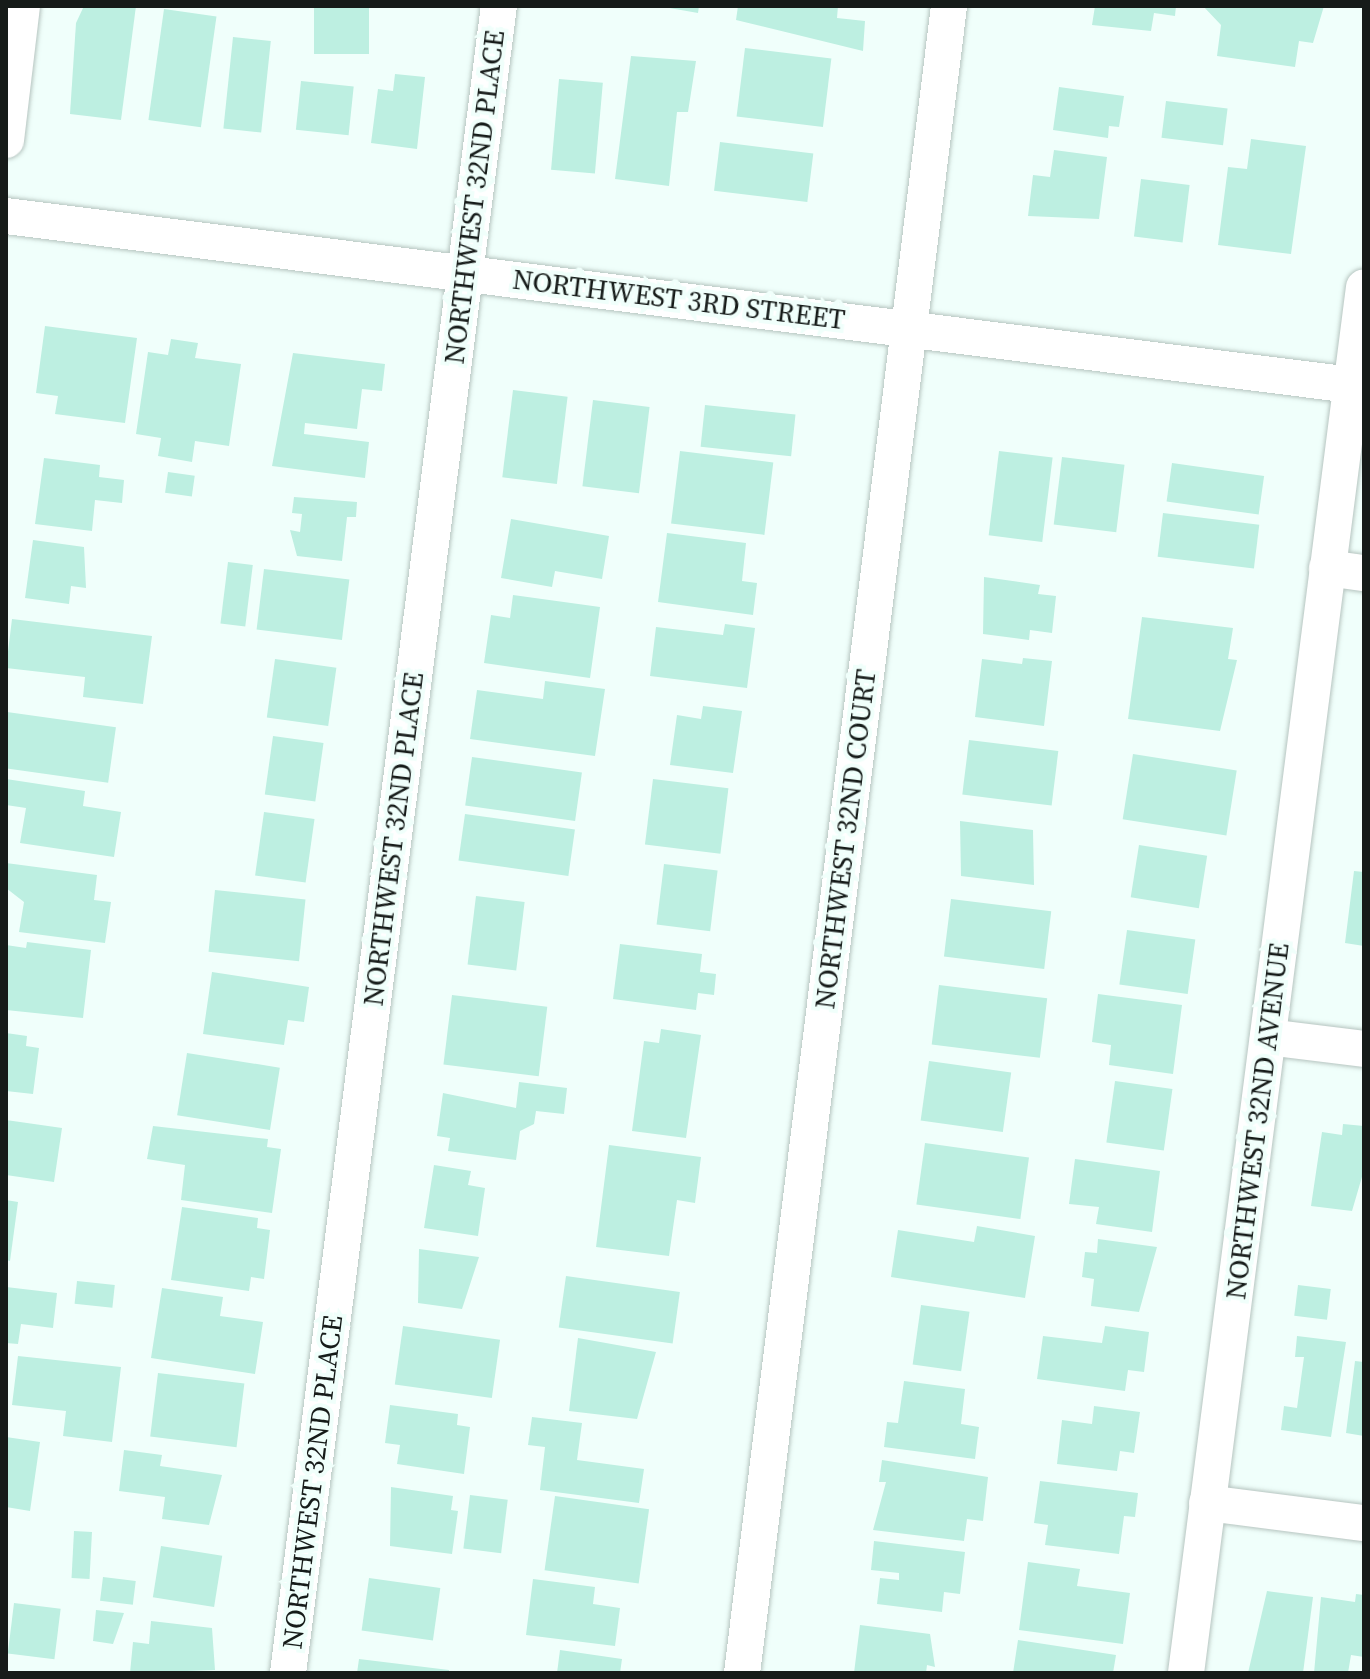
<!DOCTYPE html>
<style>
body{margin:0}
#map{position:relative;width:1370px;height:1679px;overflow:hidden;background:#f0fffb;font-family:"Source Serif 4",serif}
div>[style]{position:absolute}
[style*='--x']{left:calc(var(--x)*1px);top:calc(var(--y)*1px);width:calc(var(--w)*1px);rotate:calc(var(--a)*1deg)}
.building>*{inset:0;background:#bdefe1;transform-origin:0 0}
.roads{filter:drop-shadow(0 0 2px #b6c5c0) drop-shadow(0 0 2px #b6c5c0)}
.minor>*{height:36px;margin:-18px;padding:0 18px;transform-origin:18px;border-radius:18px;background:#fff}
span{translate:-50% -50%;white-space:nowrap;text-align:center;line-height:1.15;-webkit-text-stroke:8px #f0fffb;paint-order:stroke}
.street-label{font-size:28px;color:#161b19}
.frame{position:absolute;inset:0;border:8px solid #161b19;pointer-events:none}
</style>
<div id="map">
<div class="building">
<div style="clip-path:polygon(84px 6px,136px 6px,121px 120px,70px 114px,76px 23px)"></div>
<div style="left:314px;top:6px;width:55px;height:48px"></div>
<div style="clip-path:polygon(658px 6px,699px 6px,698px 13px)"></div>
<div style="clip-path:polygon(738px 6px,838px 6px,837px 18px,865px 21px,863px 51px,736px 20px)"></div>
<div style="clip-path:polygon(1095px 6px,1176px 6px,1175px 16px,1154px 13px,1151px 31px,1092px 25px)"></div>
<div style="clip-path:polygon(1203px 6px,1324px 6px,1313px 43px,1299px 41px,1295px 67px,1217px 56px,1221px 25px)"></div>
<div style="left:164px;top:9px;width:53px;height:112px;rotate:8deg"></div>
<div style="left:233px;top:37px;width:38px;height:92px;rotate:6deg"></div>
<div style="left:745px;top:48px;width:87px;height:69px;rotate:7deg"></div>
<div style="clip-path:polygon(631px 56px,696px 61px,688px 112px,677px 112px,669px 186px,615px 179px)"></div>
<div style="clip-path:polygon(395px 74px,425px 77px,417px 149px,371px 143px,378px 89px,393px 91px)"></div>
<div style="left:559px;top:79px;width:44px;height:91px;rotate:5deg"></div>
<div style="left:301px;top:81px;width:53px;height:49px;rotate:6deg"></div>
<div style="clip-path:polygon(1059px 87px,1124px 96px,1119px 127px,1109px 126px,1108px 138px,1053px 130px)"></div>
<div style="left:1166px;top:101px;width:62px;height:37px;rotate:7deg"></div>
<div style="clip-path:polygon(1251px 139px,1306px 146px,1291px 254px,1218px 245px,1228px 167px,1247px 169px)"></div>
<div style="left:720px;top:142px;width:94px;height:49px;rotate:7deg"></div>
<div style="clip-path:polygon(1054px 150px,1107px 157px,1099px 219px,1028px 216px,1033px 175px,1050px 177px)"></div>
<div style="left:1141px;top:179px;width:49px;height:58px;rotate:7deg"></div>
<div style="clip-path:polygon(45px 326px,137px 338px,125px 423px,55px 414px,58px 396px,36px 393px)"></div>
<div style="clip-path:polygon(171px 339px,198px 343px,195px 358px,241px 364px,229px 446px,195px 441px,192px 462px,158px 456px,161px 438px,136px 434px,148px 352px,168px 355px)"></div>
<div style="clip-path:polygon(293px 353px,385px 364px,382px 391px,362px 389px,357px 429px,305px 423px,304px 434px,369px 442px,365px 478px,272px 466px)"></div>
<div style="left:513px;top:390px;width:55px;height:88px;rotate:7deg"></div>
<div style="left:593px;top:400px;width:57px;height:87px;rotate:7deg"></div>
<div style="left:705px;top:405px;width:91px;height:42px;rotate:6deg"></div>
<div style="left:680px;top:451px;width:94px;height:73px;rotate:7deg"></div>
<div style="left:999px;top:451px;width:54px;height:85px;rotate:7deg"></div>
<div style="left:1062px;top:457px;width:63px;height:68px;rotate:7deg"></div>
<div style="clip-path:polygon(44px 458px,100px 465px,99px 477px,124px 480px,122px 503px,95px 500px,92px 531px,35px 524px)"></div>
<div style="left:1172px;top:463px;width:93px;height:39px;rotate:8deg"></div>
<div style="left:168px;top:472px;width:27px;height:21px;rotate:8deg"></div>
<div style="clip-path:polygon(294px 497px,357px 502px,356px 517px,347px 517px,342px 561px,297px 556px,290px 530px,300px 532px,302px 514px,292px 513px)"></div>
<div style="left:1163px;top:513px;width:97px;height:44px;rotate:7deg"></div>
<div style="clip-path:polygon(511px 519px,609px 536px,602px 579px,555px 571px,552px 587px,501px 578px)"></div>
<div style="clip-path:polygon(667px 533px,746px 543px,742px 581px,757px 583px,753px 615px,658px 602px)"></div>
<div style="clip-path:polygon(33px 540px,84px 547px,86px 588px,71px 586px,69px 604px,25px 598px)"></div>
<div style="left:228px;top:562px;width:25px;height:62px;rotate:7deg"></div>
<div style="left:264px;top:569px;width:86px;height:61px;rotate:7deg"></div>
<div style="clip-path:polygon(984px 577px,1040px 585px,1038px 594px,1056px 596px,1052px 633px,1030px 630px,1029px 640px,983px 634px)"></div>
<div style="clip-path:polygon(513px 595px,600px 607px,590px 678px,484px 663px,491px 615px,510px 618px)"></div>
<div style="clip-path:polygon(1142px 617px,1233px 628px,1228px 659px,1237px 660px,1220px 731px,1128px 719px)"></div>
<div style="clip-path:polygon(12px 619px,152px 636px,143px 704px,83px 697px,85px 677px,6px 668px)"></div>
<div style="clip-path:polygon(725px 624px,755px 628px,747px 688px,650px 676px,656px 627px,723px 635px)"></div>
<div style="clip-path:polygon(1023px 658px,1052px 661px,1044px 726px,975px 717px,982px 659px,1022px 664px)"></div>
<div style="left:275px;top:659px;width:62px;height:59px;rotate:8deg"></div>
<div style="clip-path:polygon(545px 681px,605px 689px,595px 756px,470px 739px,477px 690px,543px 699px)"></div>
<div style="clip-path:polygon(703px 706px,742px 711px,733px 773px,670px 765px,677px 715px,701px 719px)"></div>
<div style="left:7px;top:712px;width:110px;height:56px;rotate:8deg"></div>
<div style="left:273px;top:736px;width:51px;height:59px;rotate:8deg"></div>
<div style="left:969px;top:740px;width:90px;height:55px;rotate:7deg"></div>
<div style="left:1133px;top:754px;width:105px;height:66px;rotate:9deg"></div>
<div style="left:472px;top:757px;width:111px;height:49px;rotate:8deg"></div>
<div style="clip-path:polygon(6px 779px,85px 791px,83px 806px,121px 812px,114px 857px,20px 843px,26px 808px,6px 805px)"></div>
<div style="left:653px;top:779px;width:76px;height:66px;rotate:7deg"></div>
<div style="left:264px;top:812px;width:51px;height:64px;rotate:8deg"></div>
<div style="left:465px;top:814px;width:111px;height:47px;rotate:8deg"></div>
<div style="clip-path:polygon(960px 821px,1033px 830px,1034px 885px,961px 876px)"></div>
<div style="left:1139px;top:845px;width:69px;height:53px;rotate:9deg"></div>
<div style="clip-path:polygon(6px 863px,97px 875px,94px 900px,111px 902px,105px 943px,19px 932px,24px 902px,6px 888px)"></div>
<div style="left:664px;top:864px;width:54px;height:61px;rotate:7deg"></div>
<div style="clip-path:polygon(1354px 871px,1364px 872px,1364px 946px,1345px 943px)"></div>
<div style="left:215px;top:890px;width:91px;height:62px;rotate:6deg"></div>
<div style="left:476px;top:896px;width:49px;height:69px;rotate:7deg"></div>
<div style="left:951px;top:899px;width:101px;height:58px;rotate:7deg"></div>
<div style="left:1127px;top:930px;width:69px;height:55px;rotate:8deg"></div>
<div style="clip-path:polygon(27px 942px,91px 950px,83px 1018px,6px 1010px,6px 945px,26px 948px)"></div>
<div style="clip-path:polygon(620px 944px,702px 954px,700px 972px,716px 974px,714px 995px,698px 993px,696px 1010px,613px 999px)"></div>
<div style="clip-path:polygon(212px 972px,309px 987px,304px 1022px,288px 1020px,284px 1045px,203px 1034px)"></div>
<div style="left:939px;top:985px;width:109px;height:60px;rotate:7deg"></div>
<div style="clip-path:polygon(1098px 994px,1182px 1005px,1173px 1074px,1109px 1065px,1111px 1045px,1092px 1042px)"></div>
<div style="left:452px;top:995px;width:96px;height:70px;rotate:7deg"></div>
<div style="clip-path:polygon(661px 1029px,701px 1035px,686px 1138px,632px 1131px,644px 1041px,659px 1043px)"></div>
<div style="clip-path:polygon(6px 1033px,27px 1036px,26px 1046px,39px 1048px,33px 1094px,6px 1091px)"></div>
<div style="left:187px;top:1053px;width:94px;height:63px;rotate:9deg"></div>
<div style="left:929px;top:1061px;width:83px;height:60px;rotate:8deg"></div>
<div style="left:1115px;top:1081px;width:58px;height:62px;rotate:8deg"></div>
<div style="clip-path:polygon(519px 1082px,567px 1088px,564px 1114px,536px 1111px,534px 1124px,520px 1131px,516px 1160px,448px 1151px,450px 1138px,437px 1136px,443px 1093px,516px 1108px)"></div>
<div style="clip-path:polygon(6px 1120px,62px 1128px,54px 1182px,6px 1175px)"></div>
<div style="clip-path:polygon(1343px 1124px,1364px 1126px,1364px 1170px,1352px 1211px,1311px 1206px,1322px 1132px,1342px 1135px)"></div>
<div style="clip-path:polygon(153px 1126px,268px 1139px,267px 1147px,281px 1149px,272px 1213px,181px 1200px,185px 1165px,147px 1159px)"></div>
<div style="left:925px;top:1143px;width:105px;height:62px;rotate:8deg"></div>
<div style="clip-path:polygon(609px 1145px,701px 1157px,695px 1203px,677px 1200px,669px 1256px,596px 1247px)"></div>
<div style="clip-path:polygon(1075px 1159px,1160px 1171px,1152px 1232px,1096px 1224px,1099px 1207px,1069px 1204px)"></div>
<div style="clip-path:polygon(434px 1165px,471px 1171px,468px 1185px,485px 1188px,478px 1236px,424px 1228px)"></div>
<div style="clip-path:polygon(6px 1200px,18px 1202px,10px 1261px,6px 1260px)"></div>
<div style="clip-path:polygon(182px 1207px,258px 1218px,257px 1228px,270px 1230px,264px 1279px,251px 1277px,249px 1291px,171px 1280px)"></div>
<div style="clip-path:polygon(977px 1226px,1035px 1236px,1025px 1298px,891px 1277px,898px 1230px,974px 1242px)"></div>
<div style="clip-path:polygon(1098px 1239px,1157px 1247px,1139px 1312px,1091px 1306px,1094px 1279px,1082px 1277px,1085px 1252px,1097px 1253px)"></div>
<div style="clip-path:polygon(419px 1249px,479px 1257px,462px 1309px,418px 1303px)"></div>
<div style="left:566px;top:1276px;width:115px;height:52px;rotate:8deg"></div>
<div style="left:77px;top:1281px;width:38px;height:23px;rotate:6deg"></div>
<div style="left:1298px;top:1285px;width:33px;height:31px;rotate:7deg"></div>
<div style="clip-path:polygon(6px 1287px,57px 1293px,53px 1328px,21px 1324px,18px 1344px,6px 1343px)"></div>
<div style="clip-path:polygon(162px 1288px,223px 1297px,220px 1316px,263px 1322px,255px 1374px,151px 1358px)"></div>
<div style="left:921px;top:1305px;width:49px;height:60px;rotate:8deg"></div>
<div style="left:403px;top:1326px;width:98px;height:59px;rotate:8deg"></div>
<div style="clip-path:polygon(1105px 1326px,1149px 1332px,1144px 1372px,1128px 1370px,1125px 1391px,1037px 1379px,1043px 1336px,1102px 1343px)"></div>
<div style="clip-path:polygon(1297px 1336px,1346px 1342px,1331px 1437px,1281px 1430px,1284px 1406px,1297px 1408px,1304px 1357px,1295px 1357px)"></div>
<div style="clip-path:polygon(578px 1338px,656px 1352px,637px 1419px,569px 1411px)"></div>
<div style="clip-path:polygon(18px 1356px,121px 1367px,112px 1442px,63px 1436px,66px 1411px,12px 1405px)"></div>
<div style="clip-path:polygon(1355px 1361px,1364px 1362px,1364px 1436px,1346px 1433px)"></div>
<div style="left:158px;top:1373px;width:87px;height:64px;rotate:7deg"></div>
<div style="clip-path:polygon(904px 1381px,965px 1389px,961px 1424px,979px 1427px,975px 1459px,884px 1447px,887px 1422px,898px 1423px)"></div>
<div style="clip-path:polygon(390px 1405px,458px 1414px,457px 1425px,470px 1427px,464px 1474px,397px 1464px,400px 1445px,385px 1443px)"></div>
<div style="clip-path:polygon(1094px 1406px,1140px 1412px,1134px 1453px,1120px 1451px,1117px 1471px,1057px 1464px,1062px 1420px,1092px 1424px)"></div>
<div style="clip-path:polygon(532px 1417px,582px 1423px,577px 1460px,644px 1469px,639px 1503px,540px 1490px,545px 1447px,528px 1445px)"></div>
<div style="clip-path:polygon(6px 1437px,40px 1442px,30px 1511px,6px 1507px)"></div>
<div style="clip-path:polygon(124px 1450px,162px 1455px,160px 1466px,222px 1475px,209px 1525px,162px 1519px,165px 1497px,119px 1491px)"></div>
<div style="clip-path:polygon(882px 1460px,988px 1477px,983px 1521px,967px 1519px,964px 1541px,873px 1530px,886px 1482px,879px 1482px)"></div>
<div style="clip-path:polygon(1040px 1481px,1138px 1493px,1135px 1517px,1124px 1516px,1119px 1554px,1045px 1545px,1048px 1525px,1034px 1523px)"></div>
<div style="clip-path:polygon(391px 1487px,453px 1496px,451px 1510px,458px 1511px,452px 1554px,390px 1546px)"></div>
<div style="left:470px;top:1495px;width:38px;height:54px;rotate:7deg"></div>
<div style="left:555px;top:1496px;width:95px;height:75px;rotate:8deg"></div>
<div style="left:74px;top:1531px;width:18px;height:47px;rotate:3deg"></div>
<div style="clip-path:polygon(874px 1541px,965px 1552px,960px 1594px,944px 1592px,942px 1612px,877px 1604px,880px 1578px,899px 1580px,899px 1573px,871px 1570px)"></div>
<div style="left:161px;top:1546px;width:62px;height:52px;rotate:9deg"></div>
<div style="clip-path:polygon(1028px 1562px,1080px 1569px,1077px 1586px,1130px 1593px,1123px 1644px,1019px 1630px)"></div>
<div style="left:103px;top:1577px;width:33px;height:24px;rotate:7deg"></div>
<div style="left:369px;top:1578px;width:72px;height:53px;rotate:8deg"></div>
<div style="clip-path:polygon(533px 1579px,595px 1587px,593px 1604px,620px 1608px,615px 1646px,526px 1635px)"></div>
<div style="clip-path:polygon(1267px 1591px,1313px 1597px,1303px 1673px,1248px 1673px)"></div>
<div style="clip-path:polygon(1356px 1594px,1364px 1595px,1364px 1657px,1351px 1655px,1348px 1673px,1314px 1673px,1321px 1597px,1355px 1602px)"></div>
<div style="left:14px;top:1603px;width:47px;height:51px;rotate:7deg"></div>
<div style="clip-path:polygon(96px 1610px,124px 1613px,113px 1644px,93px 1641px)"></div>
<div style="clip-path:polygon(151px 1621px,212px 1628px,215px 1670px,130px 1673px,133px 1642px,149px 1644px)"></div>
<div style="clip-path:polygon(860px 1625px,930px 1634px,935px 1667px,927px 1665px,926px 1673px,854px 1673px)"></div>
<div style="clip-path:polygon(1018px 1640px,1116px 1655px,1113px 1673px,1013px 1673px)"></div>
<div style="clip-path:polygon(560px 1650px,622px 1659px,620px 1673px,557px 1673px)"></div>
<div style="clip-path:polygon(359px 1659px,449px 1670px,449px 1673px,357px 1673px)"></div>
</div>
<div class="roads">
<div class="minor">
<div style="--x:6;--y:140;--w:135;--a:-83.2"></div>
<div style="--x:6;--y:216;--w:1357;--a:7.16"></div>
<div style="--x:1327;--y:568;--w:37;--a:8"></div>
<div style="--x:1268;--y:1037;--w:97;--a:7.1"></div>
<div style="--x:1207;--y:1503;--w:158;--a:7.3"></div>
<div style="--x:288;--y:1673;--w:1680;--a:-82.79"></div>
<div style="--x:742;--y:1673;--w:1680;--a:-82.92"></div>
<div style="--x:1186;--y:1673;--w:1397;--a:-82.68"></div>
</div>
</div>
<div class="street-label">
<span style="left:474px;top:197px;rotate:-83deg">NORTHWEST 32ND PLACE</span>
<span style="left:679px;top:299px;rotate:7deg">NORTHWEST 3RD STREET</span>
<span style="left:393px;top:839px;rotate:-83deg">NORTHWEST 32ND PLACE</span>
<span style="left:845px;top:839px;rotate:-83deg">NORTHWEST 32ND COURT</span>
<span style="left:1257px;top:1121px;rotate:-83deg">NORTHWEST 32ND AVENUE</span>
<span style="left:312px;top:1482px;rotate:-83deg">NORTHWEST 32ND PLACE</span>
</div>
<div class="frame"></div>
</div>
